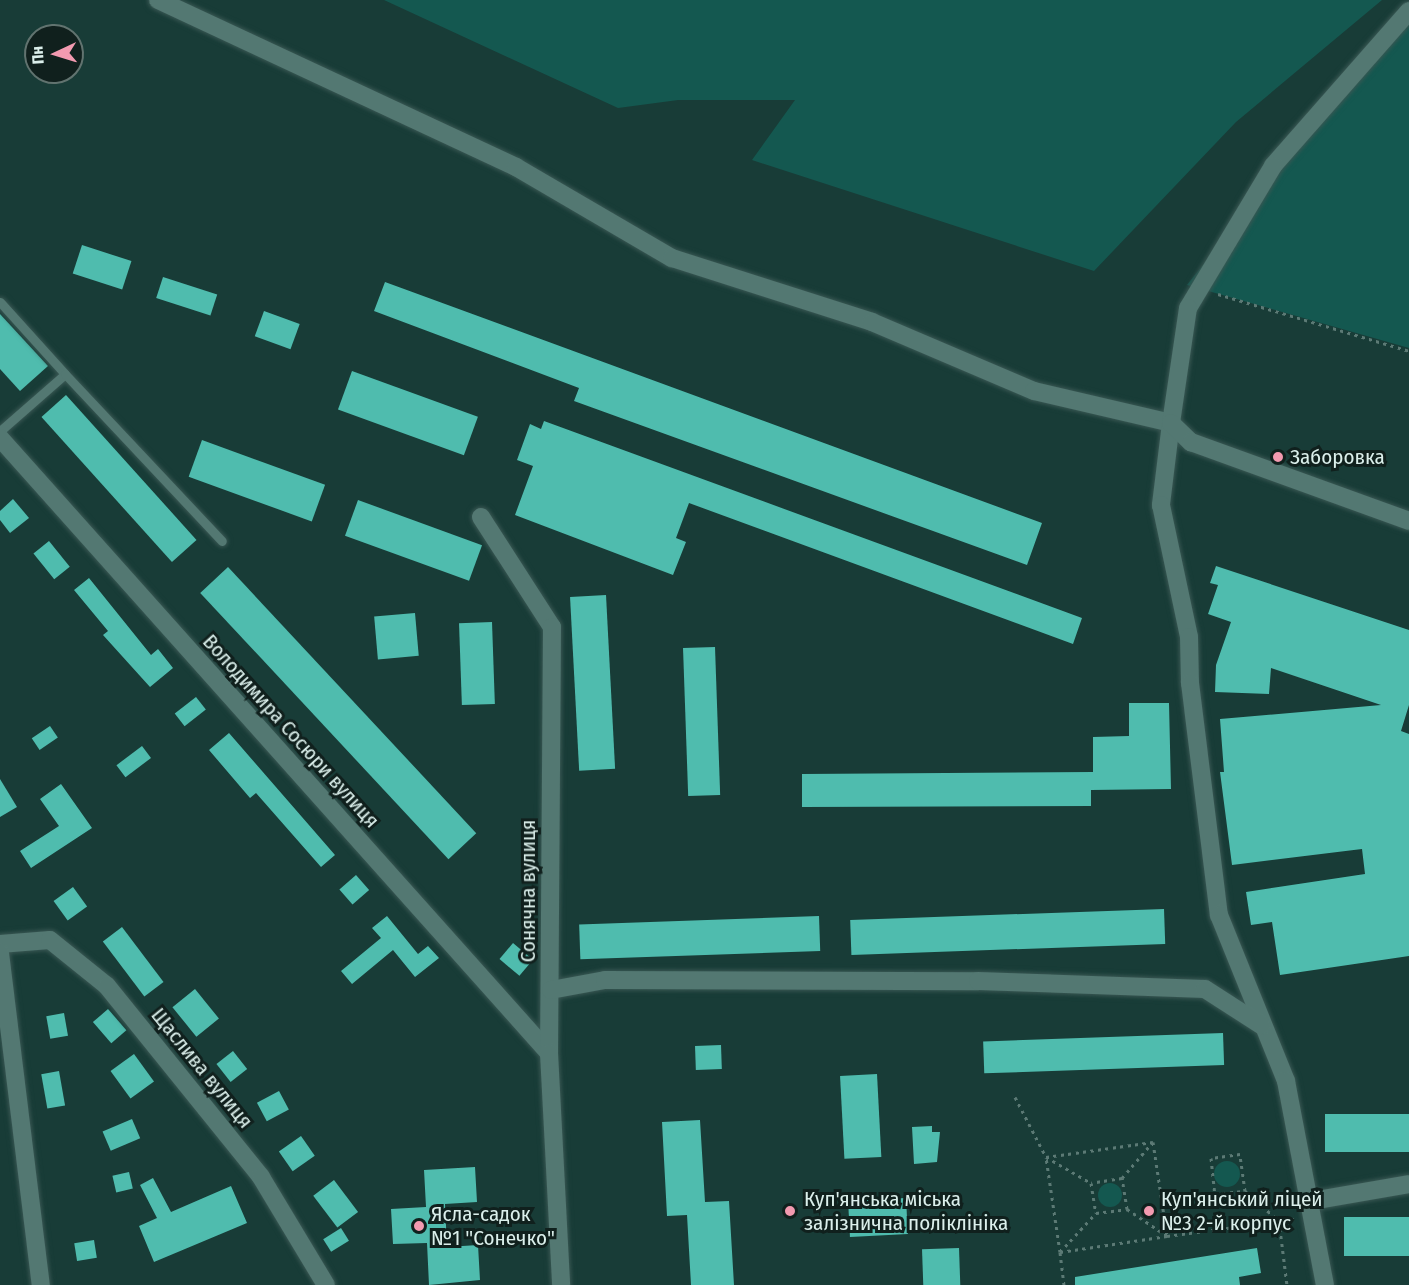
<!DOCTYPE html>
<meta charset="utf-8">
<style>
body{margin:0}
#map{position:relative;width:1409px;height:1285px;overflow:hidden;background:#183c37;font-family:"Fira Sans Condensed",sans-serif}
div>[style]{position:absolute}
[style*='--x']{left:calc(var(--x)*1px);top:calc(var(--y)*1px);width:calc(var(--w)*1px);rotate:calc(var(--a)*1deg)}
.green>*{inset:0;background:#145850}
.round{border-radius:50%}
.building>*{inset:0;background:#4fbcae;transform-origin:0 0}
.path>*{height:3px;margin-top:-1.5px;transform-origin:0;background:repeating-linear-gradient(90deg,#5c7a75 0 3px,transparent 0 7.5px)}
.roads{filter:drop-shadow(0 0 2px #395753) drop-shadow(0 0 2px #395753)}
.lane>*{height:9px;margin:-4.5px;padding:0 4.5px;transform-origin:4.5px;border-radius:4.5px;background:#537872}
.street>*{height:18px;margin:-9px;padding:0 9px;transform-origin:9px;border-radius:9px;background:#537872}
.dots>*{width:16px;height:16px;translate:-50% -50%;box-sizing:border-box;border:3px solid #10201d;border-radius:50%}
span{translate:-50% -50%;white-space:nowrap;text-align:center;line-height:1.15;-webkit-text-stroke:6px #10201d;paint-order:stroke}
.poi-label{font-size:21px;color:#dbefeb}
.left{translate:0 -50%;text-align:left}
.street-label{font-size:21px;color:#dbefeb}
.north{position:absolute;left:24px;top:24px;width:60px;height:60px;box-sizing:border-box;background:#10201d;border:2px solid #61736f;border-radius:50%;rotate:266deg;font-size:16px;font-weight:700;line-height:24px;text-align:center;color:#dbefeb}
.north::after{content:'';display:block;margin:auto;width:21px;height:27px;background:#f29ab0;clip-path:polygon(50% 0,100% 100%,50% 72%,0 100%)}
</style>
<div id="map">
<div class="green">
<div style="clip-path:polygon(384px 0,1382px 0,1236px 122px,1094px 271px,752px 160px,795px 100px,678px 100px,618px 108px)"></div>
<div style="clip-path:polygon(1409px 17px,1409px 348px,1187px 285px,1345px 85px)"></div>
<div class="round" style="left:1214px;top:1161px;width:26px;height:26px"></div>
<div class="round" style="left:1098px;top:1183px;width:24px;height:24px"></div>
</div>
<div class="building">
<div style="left:82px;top:245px;width:52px;height:30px;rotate:18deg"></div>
<div style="left:163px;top:277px;width:57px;height:22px;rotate:18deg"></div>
<div style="clip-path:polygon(385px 282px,1042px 523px,1027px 565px,574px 401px,579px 388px,374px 311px)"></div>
<div style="left:264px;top:311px;width:38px;height:27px;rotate:20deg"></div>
<div style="clip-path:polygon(0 314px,48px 366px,20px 391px,0 369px)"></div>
<div style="left:352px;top:371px;width:134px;height:41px;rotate:20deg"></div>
<div style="left:66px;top:395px;width:195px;height:33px;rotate:48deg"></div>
<div style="clip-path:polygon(544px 421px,1082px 618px,1073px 644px,689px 503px,676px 538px,686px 542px,673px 575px,515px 515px,533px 466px,517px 460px,530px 424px,541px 429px)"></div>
<div style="left:202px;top:440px;width:131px;height:39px;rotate:20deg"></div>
<div style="clip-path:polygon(13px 499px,29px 518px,10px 533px,0 520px,0 511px)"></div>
<div style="left:358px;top:500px;width:132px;height:38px;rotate:20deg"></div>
<div style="left:49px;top:541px;width:33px;height:20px;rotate:51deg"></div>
<div style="clip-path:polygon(1216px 566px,1409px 630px,1409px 705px,1401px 731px,1409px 734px,1409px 956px,1280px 975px,1272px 922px,1251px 925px,1246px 892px,1365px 874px,1362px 849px,1232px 865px,1220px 772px,1224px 772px,1220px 719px,1381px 705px,1271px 668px,1269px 694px,1215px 692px,1216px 665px,1231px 622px,1208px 614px,1218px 585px,1210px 583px)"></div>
<div style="left:228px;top:567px;width:364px;height:38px;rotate:47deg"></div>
<div style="clip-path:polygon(89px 578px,151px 655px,158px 649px,173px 668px,150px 687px,103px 635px,108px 631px,74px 590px)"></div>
<div style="left:606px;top:595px;width:174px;height:36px;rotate:87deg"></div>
<div style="left:415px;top:613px;width:43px;height:41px;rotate:85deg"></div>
<div style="left:492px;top:622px;width:82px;height:33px;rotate:88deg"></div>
<div style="left:715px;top:647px;width:148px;height:32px;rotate:88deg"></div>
<div style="left:196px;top:697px;width:16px;height:27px;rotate:52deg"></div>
<div style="clip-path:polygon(1129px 703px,1169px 703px,1171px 789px,1091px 790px,1091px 806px,802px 807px,802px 774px,1093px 772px,1093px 737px,1129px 736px)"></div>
<div style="left:50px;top:726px;width:14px;height:22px;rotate:56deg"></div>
<div style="clip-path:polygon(229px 733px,335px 855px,321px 867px,256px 793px,250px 798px,209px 750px)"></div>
<div style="left:142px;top:746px;width:15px;height:32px;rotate:53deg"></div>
<div style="clip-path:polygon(0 779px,17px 807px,0 817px)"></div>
<div style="clip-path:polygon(61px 784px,92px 828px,31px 868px,20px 851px,59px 826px,40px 799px)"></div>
<div style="left:356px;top:875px;width:20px;height:22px;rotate:49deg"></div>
<div style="left:73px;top:887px;width:24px;height:24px;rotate:54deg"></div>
<div style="left:1164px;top:909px;width:35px;height:314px;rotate:88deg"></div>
<div style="clip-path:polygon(387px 916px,418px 954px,428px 946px,439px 958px,415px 977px,393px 950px,352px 984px,341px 971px,381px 938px,372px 928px)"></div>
<div style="left:819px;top:916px;width:35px;height:240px;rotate:88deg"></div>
<div style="left:122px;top:927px;width:69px;height:24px;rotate:53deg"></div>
<div style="left:513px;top:943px;width:26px;height:21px;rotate:40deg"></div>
<div style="left:195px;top:989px;width:38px;height:29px;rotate:51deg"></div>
<div style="left:108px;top:1009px;width:28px;height:20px;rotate:49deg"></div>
<div style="left:64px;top:1013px;width:23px;height:18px;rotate:80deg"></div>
<div style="left:1223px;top:1033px;width:32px;height:240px;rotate:88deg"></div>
<div style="left:721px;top:1045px;width:24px;height:26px;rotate:88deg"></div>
<div style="left:233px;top:1051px;width:23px;height:21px;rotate:52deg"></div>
<div style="left:134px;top:1054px;width:34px;height:29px;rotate:54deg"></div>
<div style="left:59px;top:1071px;width:35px;height:18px;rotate:80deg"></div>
<div style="left:877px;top:1074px;width:83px;height:37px;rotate:87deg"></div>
<div style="left:279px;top:1091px;width:21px;height:25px;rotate:62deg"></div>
<div style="left:1409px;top:1114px;width:38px;height:84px;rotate:90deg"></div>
<div style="left:132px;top:1119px;width:21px;height:32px;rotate:67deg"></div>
<div style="clip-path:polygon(700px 1120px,705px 1202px,729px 1201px,734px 1285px,691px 1285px,687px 1215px,667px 1216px,662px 1122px)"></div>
<div style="clip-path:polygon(932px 1126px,932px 1132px,940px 1132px,937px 1162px,914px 1164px,912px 1127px)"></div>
<div style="left:301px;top:1136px;width:24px;height:27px;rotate:55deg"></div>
<div style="clip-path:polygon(475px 1167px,477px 1202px,445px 1204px,447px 1247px,478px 1245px,480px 1280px,429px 1285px,427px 1243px,393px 1244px,391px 1209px,426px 1207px,424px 1170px)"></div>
<div style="left:129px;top:1172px;width:17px;height:17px;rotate:77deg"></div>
<div style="clip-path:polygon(153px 1178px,171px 1212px,231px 1186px,247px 1223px,154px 1262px,139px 1226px,157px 1218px,140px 1185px)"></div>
<div style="left:334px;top:1180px;width:40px;height:26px;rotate:53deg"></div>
<div style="left:906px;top:1198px;width:36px;height:58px;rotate:87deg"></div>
<div style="left:1409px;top:1217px;width:39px;height:65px;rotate:90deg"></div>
<div style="left:341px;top:1228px;width:15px;height:21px;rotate:58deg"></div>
<div style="left:94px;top:1240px;width:18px;height:20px;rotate:81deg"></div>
<div style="left:959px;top:1248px;width:37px;height:37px;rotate:88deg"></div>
<div style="clip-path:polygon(1257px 1248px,1261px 1273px,1239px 1277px,1240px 1285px,1075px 1285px,1075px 1277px)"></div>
</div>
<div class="path">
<div style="--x:1218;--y:294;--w:199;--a:16.6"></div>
<div style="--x:1015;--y:1097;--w:68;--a:62.7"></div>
<div style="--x:1046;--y:1157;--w:52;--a:30"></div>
<div style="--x:1153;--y:1142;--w:95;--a:81.5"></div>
<div style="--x:1167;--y:1236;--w:108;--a:171.5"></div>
<div style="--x:1060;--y:1252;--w:96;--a:-98.4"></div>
<div style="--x:1046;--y:1157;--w:108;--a:-8"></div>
<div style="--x:1122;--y:1178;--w:46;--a:-49.4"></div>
<div style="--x:1245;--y:1191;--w:37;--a:-98"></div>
<div style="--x:1240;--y:1154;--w:29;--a:172"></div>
<div style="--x:1211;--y:1158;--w:36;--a:84"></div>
<div style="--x:1215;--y:1194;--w:30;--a:-6"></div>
<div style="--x:1245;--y:1191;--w:45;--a:41.4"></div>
<div style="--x:1279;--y:1221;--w:64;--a:82.9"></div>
<div style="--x:1127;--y:1209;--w:48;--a:34"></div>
<div style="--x:1167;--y:1236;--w:128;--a:-7.6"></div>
<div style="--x:1064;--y:1285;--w:33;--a:-97"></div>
<div style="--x:1060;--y:1252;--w:53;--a:-47.3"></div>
<div style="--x:1096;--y:1213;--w:31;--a:-7"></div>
<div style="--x:1127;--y:1209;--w:31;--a:-99"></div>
<div style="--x:1122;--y:1178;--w:31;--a:171"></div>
<div style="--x:1091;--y:1183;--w:30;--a:81"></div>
</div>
<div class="roads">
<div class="lane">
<div style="--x:0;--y:302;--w:97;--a:47.9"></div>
<div style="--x:0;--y:431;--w:86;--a:-41.2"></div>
<div style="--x:65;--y:374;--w:229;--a:46.8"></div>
</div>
<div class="street">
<div style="--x:158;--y:0;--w:395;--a:25"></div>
<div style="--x:516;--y:167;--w:181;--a:30.3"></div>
<div style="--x:672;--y:258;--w:210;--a:17.7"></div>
<div style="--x:872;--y:322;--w:176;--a:23.1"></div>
<div style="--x:1034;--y:391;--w:141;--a:13.1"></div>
<div style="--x:1171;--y:423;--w:83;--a:97"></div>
<div style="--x:1161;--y:505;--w:135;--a:78"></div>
<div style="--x:1189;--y:637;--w:46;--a:88.8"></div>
<div style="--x:1190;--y:683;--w:234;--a:82.9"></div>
<div style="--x:1219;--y:915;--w:179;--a:68"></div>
<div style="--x:1286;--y:1081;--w:208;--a:79.2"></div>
<div style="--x:1409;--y:11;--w:206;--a:131.3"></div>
<div style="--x:1273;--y:166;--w:165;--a:120.9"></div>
<div style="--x:1188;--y:308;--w:116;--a:98.4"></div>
<div style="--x:1171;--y:423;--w:28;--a:44"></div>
<div style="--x:1191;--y:442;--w:232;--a:19.9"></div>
<div style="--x:0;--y:438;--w:824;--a:48.25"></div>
<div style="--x:481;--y:517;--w:131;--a:57.2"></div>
<div style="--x:552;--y:627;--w:426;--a:90.4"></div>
<div style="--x:549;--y:1053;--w:232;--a:87"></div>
<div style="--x:0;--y:944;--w:50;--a:-4.6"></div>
<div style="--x:50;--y:940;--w:73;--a:38.9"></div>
<div style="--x:107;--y:986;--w:245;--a:51.1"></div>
<div style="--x:261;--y:1177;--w:126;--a:59"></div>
<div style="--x:0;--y:953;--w:335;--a:83"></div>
<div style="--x:551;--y:990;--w:55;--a:-10.5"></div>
<div style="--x:605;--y:980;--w:373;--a:0.2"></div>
<div style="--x:978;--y:981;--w:227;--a:2"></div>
<div style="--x:1205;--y:989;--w:67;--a:32.7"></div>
<div style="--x:1311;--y:1201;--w:99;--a:-9.8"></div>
</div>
</div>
<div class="dots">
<div style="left:1278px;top:457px;background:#f29ab0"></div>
<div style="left:790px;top:1211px;background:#f29ab0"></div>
<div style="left:1149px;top:1211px;background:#f29ab0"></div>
<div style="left:419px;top:1226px;background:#f29ab0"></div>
</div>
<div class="poi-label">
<span class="left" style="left:1290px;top:457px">Заборовка</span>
<span class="left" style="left:804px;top:1211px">Куп'янська міська<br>залізнична поліклініка</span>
<span class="left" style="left:1161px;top:1211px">Куп'янський ліцей<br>№3 2-й корпус</span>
<span class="left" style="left:431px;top:1226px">Ясла-садок<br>№1 "Сонечко"</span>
</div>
<div class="street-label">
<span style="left:291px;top:731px;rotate:48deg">Володимира Сосюри вулиця</span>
<span style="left:528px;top:891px;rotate:-90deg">Сонячна вулиця</span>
<span style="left:202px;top:1068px;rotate:51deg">Щаслива вулиця</span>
</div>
<div class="north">Пн</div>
</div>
